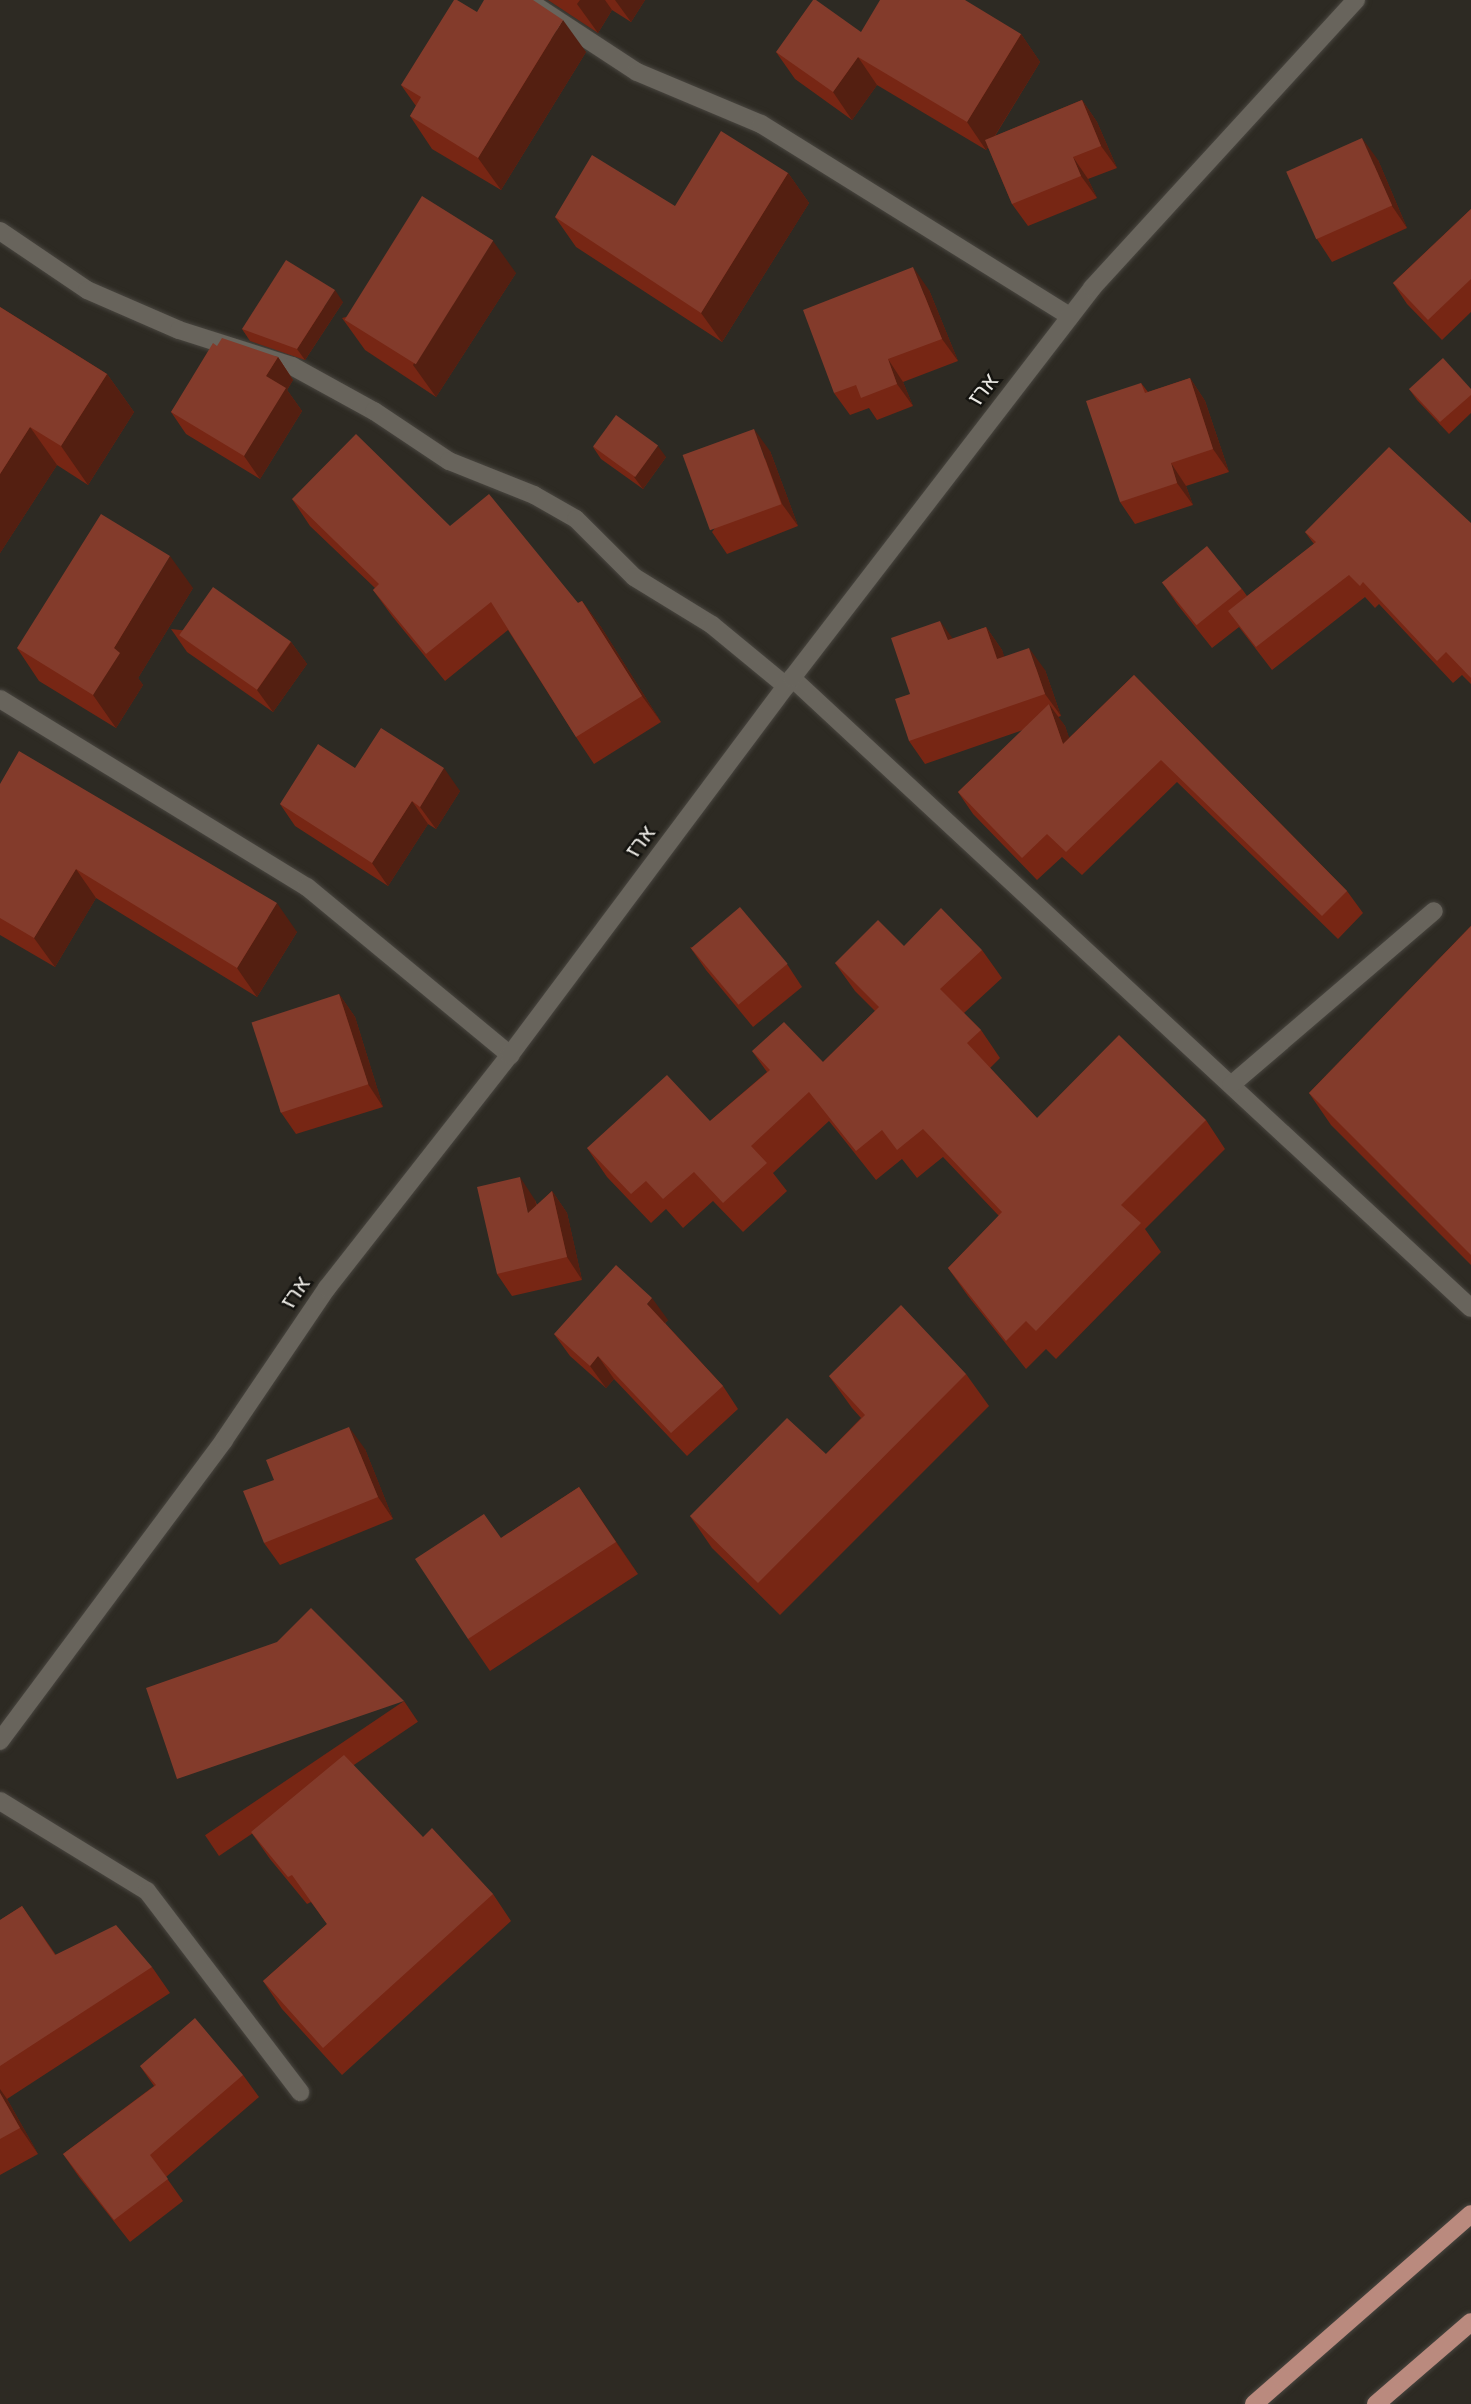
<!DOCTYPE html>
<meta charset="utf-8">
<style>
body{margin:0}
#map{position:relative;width:1471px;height:2404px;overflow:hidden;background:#2d2a23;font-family:Raleway,Heebo,sans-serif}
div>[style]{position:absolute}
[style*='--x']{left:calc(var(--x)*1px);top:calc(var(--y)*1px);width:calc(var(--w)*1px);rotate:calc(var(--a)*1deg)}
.roads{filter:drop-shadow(0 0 2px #48453f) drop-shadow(0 0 2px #48453f)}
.lane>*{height:18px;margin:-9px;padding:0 9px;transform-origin:9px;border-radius:9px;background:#68645c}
.street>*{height:18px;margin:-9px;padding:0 9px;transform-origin:9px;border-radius:9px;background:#68645c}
.primary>*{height:18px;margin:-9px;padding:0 9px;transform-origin:9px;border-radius:9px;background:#ba8a7e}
.wall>*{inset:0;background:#772614;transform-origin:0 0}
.shaded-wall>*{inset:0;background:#541f11}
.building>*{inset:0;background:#833b2b;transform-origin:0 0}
span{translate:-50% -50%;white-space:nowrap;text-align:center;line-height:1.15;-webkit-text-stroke:5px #14130f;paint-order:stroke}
.street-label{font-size:23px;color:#e9e7e2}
</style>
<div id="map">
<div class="roads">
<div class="lane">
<div style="--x:527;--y:0;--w:131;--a:33.2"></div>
<div style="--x:637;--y:72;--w:134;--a:22.8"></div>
<div style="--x:761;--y:124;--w:364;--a:31.9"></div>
<div style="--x:0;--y:231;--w:105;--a:34.1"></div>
<div style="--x:87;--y:290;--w:100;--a:23.5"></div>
<div style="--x:179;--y:330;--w:119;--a:17.7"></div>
<div style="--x:292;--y:366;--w:94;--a:28.8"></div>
<div style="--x:374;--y:411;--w:90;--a:33.7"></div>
<div style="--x:449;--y:461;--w:92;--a:21.8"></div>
<div style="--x:534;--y:495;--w:48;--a:29.7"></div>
<div style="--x:576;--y:519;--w:82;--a:45"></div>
<div style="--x:634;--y:577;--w:92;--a:31.6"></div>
<div style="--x:712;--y:625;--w:96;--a:39.5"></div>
<div style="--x:792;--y:678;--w:926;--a:42.86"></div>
<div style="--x:0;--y:699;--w:360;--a:31.5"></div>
<div style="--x:307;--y:887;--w:264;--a:39.6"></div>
<div style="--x:1231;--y:1085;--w:267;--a:-40.6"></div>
<div style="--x:0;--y:1801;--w:172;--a:31.5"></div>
<div style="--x:147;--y:1891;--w:253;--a:52.7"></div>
</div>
<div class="street">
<div style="--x:0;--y:1741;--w:375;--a:-53.3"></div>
<div style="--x:224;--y:1440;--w:184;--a:-55.9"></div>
<div style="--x:327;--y:1288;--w:296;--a:-51.9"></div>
<div style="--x:510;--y:1055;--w:471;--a:-53.2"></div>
<div style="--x:792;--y:678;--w:492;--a:-52.4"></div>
<div style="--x:1092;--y:288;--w:391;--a:-47.5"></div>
</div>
<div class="primary">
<div style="--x:1254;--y:2404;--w:288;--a:-41.2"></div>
<div style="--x:1376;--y:2404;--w:125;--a:-40.8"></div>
</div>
</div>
<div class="wall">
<div style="clip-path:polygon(548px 0,645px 0,631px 22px,612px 10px,598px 33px)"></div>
<div style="clip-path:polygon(477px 12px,586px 52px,501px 190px,432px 149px,410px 116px,416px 106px,401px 85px)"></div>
<div style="clip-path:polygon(861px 32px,1021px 34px,1040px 62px,995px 136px,1082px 100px,1097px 122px,1117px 168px,1088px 179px,1097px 198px,1028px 226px,1012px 204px,988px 147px,986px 150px,877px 85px,852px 120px,795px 79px,776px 52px)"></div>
<div style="clip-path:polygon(1378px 160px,1407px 228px,1332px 262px,1317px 239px)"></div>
<div style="clip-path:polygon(788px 173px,809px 203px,722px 342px,576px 247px,555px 217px,675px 206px)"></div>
<div style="clip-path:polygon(1471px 209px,1471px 312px,1442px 340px,1407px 304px,1393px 283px)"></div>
<div style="clip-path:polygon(516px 273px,436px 397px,365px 350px,342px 318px)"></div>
<div style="clip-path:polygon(929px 290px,958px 361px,903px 382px,913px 406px,877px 420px,869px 408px,850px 415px,834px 393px)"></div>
<div style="clip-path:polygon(343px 302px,305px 360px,250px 341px,242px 329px)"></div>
<div style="clip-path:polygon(0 307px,107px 374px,134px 412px,88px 485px,57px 465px,0 553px)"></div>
<div style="clip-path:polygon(217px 346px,278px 357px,293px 380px,287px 390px,302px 411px,260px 479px,186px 434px,171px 412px)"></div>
<div style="clip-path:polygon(1190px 378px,1205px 401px,1229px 472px,1186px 486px,1193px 505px,1135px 524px,1120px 502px,1141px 383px,1148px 392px)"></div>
<div style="clip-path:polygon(1409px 389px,1471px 389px,1471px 413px,1449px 434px,1417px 400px)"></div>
<div style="clip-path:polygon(593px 447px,666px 457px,643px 489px,601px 459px)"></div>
<div style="clip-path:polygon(770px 451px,798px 526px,727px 554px,712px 532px)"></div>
<div style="clip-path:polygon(292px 499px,450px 526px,578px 603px,582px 601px,601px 627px,661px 722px,594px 764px,576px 737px,508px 630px,445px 681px,392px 616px,373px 590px,375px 588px,310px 526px)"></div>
<div style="clip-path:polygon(1471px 523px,1471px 684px,1462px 675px,1453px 683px,1379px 604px,1375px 608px,1365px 597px,1272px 670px,1239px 627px,1212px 648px,1177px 604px,1162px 582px,1242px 589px,1247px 596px,1314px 544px,1305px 532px)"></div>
<div style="clip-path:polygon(193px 588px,138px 678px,143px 685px,116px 728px,39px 681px,17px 648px)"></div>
<div style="clip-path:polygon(986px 627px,1002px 650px,1004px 657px,1045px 670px,1061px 716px,1058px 717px,1065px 726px,1069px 738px,1134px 675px,1347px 891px,1363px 913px,1338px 939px,1177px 782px,1082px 875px,1062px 857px,1037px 880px,973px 814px,958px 792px,1023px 730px,925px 764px,909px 741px,910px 694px,953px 639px)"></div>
<div style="clip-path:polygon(171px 629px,291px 642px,307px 664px,273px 712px,187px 652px)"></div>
<div style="clip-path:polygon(355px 768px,460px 791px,436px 829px,428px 824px,388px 886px,295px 826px,280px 804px)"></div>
<div style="clip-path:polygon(0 784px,297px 932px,257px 997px,96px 898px,55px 967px,0 935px)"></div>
<div style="clip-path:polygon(1471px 926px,1471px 1265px,1331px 1125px,1309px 1093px)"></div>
<div style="clip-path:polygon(904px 946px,982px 950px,1002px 978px,964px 1013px,981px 1030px,1000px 1058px,990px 1068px,1037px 1118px,1206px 1120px,1225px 1149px,1145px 1229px,1161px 1252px,1056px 1359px,1046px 1349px,1026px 1369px,968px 1296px,948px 1268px,999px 1216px,943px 1157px,917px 1178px,902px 1159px,876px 1180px,829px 1121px,773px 1173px,787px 1191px,743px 1232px,713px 1201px,683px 1228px,666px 1209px,651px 1223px,607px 1177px,587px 1148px,710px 1121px,767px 1072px,752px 1051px,823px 1062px,875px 1011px,855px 991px,835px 963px)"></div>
<div style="clip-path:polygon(690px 947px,787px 964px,802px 987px,753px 1027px,706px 970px)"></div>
<div style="clip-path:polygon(339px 994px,355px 1017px,383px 1107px,296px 1134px,280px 1111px)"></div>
<div style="clip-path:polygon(552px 1191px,567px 1213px,582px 1280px,512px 1296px,497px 1274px,535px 1200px,537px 1205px)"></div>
<div style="clip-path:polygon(668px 1320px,665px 1323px,723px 1386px,738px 1409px,687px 1456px,614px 1379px,606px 1388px,570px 1356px,554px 1334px)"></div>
<div style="clip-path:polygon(966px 1374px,989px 1406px,780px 1615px,712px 1548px,690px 1516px,826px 1454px,861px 1418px,852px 1408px,829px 1376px)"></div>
<div style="clip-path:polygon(365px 1449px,393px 1519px,280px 1565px,264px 1543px)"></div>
<div style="clip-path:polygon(579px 1487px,638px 1574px,490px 1671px,468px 1639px,501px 1538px)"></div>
<div style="left:404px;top:1701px;width:25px;height:240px;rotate:56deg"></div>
<div style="clip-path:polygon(251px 1832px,423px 1837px,493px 1894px,511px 1921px,342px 2075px,282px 2009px,263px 1981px,327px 1924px,311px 1902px,307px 1904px,270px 1859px)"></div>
<div style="clip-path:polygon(22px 1906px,56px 1955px,152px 1967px,170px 1993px,7px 2099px,38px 2154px,0 2175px,0 1920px)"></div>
<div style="clip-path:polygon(140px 2066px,243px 2075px,259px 2097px,166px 2177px,183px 2201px,130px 2242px,79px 2177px,63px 2154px,154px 2086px)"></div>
</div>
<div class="shaded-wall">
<div style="clip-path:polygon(580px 0,605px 0,612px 10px,598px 33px,577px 4px)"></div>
<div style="clip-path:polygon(615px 0,645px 0,631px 22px)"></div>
<div style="clip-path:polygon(563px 20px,586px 52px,501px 190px,478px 158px)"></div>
<div style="clip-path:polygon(1021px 34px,1040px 62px,986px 150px,967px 122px)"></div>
<div style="clip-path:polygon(858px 57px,877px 85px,852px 120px,833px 92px)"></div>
<div style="clip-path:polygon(1082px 100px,1097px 122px,1117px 168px,1101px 146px)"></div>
<div style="clip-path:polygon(1362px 138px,1378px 160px,1407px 228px,1392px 206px)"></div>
<div style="clip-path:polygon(1073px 157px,1088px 179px,1097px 198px,1081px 176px)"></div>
<div style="clip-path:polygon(788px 173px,809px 203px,722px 342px,701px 313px)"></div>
<div style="clip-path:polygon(493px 241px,516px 273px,436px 397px,413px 365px)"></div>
<div style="clip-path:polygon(913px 267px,929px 290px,958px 361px,942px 339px)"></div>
<div style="clip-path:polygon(335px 290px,343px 302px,305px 360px,297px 349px)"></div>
<div style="clip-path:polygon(278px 357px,293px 380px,287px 390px,302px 411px,260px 479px,244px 456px,266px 376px)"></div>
<div style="clip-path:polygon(888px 359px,903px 382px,913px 406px,897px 384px)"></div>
<div style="clip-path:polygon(107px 374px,134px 412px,88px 485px,61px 446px)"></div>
<div style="clip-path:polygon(1190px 378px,1205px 401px,1229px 472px,1213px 449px)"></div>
<div style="clip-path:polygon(30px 427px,57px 465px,0 553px,0 474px)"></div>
<div style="clip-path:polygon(754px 429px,770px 451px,798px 526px,782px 504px)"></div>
<div style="clip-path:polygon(658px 446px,666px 457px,643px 489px,634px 477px)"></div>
<div style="clip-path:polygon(1171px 463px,1186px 486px,1193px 505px,1177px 483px)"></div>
<div style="clip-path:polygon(170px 556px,193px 588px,138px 678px,143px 685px,116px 728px,93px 695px,114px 648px)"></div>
<div style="clip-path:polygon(582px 601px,601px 627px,661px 722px,642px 696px)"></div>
<div style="clip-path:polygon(940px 621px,956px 643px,948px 640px)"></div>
<div style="clip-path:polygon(986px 627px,1002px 650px,1013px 681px,997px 659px)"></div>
<div style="clip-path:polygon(291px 642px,307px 664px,273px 712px,257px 690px)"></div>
<div style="clip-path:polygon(1029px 648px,1045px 670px,1061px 716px,1045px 694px)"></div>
<div style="clip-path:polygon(1049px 704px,1065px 726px,1079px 766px,1063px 744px)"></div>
<div style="clip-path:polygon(444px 768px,460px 791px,436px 829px,420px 807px)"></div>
<div style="clip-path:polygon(412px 801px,428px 824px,388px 886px,372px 863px)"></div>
<div style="clip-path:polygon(76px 869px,96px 898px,55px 967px,34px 938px)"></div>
<div style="clip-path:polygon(277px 903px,297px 932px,257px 997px,237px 968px)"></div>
<div style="clip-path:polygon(339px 994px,355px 1017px,383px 1107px,368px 1084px)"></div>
<div style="clip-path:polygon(520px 1177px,535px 1200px,543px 1235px,528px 1213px)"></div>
<div style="clip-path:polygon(552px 1191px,567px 1213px,582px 1280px,567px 1257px)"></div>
<div style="clip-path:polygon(652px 1298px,668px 1320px,662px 1326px,647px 1304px)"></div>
<div style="clip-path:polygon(598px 1356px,614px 1379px,606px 1388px,590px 1366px)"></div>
<div style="clip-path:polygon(349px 1427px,365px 1449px,393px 1519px,378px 1497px)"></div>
<div style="clip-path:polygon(579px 1487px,601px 1519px,638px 1574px,616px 1542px)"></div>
<div style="clip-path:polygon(0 2089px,7px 2099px,38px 2154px,20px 2128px,0 2093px)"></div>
</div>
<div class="building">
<div style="clip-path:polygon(454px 0,457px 0,477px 12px,484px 0,533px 0,563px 20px,478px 158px,410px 116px,421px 97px,401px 85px)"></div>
<div style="clip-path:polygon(813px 0,816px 0,861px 32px,880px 0,965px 0,1021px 34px,967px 122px,858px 57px,833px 92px,776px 52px)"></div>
<div style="clip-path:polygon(1082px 100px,1101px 146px,1073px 157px,1081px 176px,1012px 204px,985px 140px)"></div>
<div style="clip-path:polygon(721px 131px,788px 173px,701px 313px,555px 217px,592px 155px,675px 206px)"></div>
<div style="left:1362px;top:138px;width:74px;height:83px;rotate:66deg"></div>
<div style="left:422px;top:196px;width:84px;height:146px;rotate:32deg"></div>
<div style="clip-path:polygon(1471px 209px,1471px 279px,1428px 320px,1393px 283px)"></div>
<div style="clip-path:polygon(286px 260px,335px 290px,297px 349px,242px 329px)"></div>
<div style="clip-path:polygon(913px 267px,942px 339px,888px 359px,897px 384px,861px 398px,856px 385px,834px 393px,803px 310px)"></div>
<div style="clip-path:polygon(0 307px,107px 374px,61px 446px,30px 427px,0 474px)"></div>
<div style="clip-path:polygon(222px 338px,278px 357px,266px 376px,286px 388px,244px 456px,171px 412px,213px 343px,217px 346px)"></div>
<div style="clip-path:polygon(1443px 358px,1471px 389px,1471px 395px,1440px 422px,1409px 389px)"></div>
<div style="clip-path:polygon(1190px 378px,1213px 449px,1171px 463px,1177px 483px,1120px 502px,1086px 401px,1141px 383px,1145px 393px)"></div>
<div style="left:616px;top:415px;width:52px;height:39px;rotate:36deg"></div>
<div style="left:754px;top:429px;width:80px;height:76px;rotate:70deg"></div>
<div style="clip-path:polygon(356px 434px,450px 526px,489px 494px,578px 603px,582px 601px,642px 696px,576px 737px,491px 602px,426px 654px,373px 590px,379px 584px,292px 499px)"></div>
<div style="clip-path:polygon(1389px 447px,1471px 523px,1471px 678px,1446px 652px,1437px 661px,1363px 582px,1360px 586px,1349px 575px,1256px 647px,1228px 611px,1316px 542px,1305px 532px)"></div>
<div style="clip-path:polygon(101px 514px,170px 556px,114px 648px,120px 653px,93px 695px,17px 648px)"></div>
<div style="left:1207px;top:546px;width:55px;height:58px;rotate:51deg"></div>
<div style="left:213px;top:587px;width:95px;height:59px;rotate:35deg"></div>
<div style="clip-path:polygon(940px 621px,948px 640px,986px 627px,997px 659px,1029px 648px,1045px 694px,909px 741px,895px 699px,910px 694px,891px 638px)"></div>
<div style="clip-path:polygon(1134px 675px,1347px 891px,1322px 916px,1161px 760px,1066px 852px,1047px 834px,1022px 858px,958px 792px,1049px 704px,1063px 744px)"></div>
<div style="clip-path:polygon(381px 728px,444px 768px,420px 807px,412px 801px,372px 863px,280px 804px,318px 744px,355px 768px)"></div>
<div style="clip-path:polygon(19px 751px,277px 903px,237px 968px,76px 869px,34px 938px,0 918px,0 784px)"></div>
<div style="left:740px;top:907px;width:74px;height:64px;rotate:50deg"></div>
<div style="clip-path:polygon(941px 908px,982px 950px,940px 989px,981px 1030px,967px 1043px,1037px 1118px,1119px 1035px,1206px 1120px,1121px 1205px,1141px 1223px,1036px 1331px,1026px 1321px,1006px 1341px,948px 1268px,1002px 1212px,923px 1129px,897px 1150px,882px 1130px,856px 1151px,809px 1092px,751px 1146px,767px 1163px,723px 1203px,694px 1172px,663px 1199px,646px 1181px,631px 1194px,587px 1148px,667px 1075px,710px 1121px,770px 1070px,752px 1051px,784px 1022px,823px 1062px,879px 1007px,835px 963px,878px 920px,904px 946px)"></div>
<div style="clip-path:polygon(1471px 926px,1471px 1255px,1309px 1093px)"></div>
<div style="left:339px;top:994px;width:95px;height:92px;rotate:72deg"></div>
<div style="clip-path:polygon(520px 1177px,528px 1213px,552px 1191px,567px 1257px,497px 1274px,477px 1187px)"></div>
<div style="clip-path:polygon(616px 1265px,652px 1298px,647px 1304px,723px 1386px,671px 1433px,598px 1356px,590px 1366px,554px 1334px)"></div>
<div style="clip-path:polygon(901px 1305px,966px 1374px,758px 1583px,690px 1516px,787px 1418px,826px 1454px,865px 1415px,829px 1376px)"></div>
<div style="clip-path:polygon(349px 1427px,378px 1497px,264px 1543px,243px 1491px,274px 1480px,266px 1460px)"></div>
<div style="clip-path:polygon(579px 1487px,616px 1542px,468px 1639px,415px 1559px,484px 1514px,501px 1538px)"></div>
<div style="clip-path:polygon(311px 1608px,404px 1701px,177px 1779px,146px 1688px,277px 1642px)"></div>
<div style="clip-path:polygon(344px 1755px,423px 1837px,432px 1828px,493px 1894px,323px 2048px,263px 1981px,327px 1924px,292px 1875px,288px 1877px,251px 1832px)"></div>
<div style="clip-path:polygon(22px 1906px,55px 1955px,116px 1925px,152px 1967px,0 2066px,0 1920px)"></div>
<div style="clip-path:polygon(195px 2018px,243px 2075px,150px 2155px,168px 2179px,114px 2220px,63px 2154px,156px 2085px,140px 2066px)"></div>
<div style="clip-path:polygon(0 2093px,20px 2128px,0 2139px)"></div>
</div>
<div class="street-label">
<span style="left:983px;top:389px;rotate:-52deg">ארז</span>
<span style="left:640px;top:841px;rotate:-53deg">ארז</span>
<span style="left:295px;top:1292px;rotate:-55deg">ארז</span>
</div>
</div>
